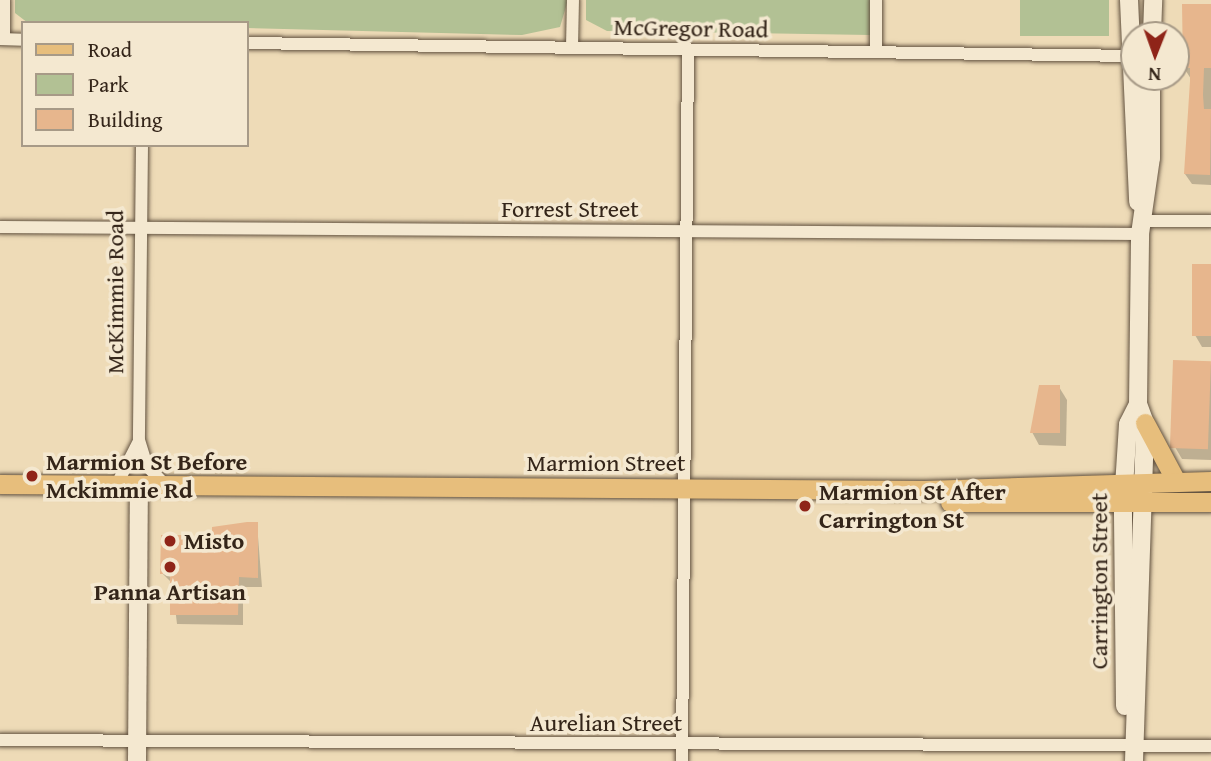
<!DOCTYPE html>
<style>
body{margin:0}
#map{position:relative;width:1211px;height:761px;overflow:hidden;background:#eedbb7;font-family:"Gentium Book Plus",serif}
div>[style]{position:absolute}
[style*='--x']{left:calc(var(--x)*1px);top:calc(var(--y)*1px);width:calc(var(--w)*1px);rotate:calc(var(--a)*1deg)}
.green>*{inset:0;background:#b2c194;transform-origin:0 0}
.shadow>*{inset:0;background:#0003}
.building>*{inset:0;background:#e7b68d;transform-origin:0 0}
.roads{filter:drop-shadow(0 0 2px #625240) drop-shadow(0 0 2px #625240)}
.minor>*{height:12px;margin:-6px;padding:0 6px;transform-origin:6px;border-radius:6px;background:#f4e8d0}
.secondary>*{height:18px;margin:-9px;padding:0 9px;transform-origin:9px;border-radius:9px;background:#f4e8d0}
.primary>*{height:19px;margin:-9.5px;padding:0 9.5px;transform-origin:9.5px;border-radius:9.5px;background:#e7be7c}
.dots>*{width:19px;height:19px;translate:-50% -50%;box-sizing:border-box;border:4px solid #f4e8d0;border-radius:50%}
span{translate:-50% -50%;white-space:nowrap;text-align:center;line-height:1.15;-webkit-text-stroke:7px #f4e8d0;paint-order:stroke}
.street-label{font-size:24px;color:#342519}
.poi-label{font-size:24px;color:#342519;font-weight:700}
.left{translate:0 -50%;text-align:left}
.legend{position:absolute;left:21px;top:21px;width:228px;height:126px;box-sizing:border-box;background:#f4e8d0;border:2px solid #a79a87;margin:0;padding:9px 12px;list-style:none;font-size:21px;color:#342519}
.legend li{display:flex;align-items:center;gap:14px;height:35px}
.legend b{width:35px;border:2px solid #a79a87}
.north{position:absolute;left:1120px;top:21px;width:70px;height:70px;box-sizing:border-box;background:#f4e8d0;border:2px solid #a79a87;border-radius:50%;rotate:181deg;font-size:19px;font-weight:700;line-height:28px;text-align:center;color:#342519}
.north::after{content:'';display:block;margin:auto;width:24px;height:32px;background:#8f2418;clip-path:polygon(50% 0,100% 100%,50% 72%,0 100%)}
</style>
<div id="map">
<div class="green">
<div style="clip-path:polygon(15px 0,568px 0,560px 27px,522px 35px,247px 28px,247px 23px,28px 23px,15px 13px)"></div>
<div style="clip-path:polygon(586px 0,871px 0,870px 35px,607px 31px,586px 20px)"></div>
<div style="left:1020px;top:0;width:89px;height:36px"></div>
</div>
<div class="shadow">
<div style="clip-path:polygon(1211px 6px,1211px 185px,1192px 184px,1185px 174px,1191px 79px,1184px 68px)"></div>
<div style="clip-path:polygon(1211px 266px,1211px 347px,1202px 347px,1195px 335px)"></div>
<div style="clip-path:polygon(1211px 363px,1211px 460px,1182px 459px,1175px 447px)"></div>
<div style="clip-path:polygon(1059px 387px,1067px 400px,1066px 446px,1039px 445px,1032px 432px)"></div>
<div style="clip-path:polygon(257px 524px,262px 587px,243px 587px,243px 625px,177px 624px,172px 583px,162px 573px,190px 537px,195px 550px,213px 550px)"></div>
</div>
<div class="building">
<div style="clip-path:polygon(1182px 4px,1211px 4px,1211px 68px,1204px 68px,1203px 95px,1204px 109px,1211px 109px,1210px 175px,1184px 174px,1190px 81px,1190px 68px,1183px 68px)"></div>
<div style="left:1192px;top:264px;width:19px;height:72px"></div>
<div style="left:1173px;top:360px;width:38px;height:88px;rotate:2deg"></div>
<div style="clip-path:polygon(1039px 385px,1060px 385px,1060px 433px,1030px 433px)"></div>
<div style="clip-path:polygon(247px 522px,258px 522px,258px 578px,239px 577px,238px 615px,170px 615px,170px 574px,160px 574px,161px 535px,191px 535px,191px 548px,212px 548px,212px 527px)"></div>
</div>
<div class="roads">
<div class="minor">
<div style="--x:0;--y:39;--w:23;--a:2"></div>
<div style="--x:4;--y:39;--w:39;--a:-90"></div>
<div style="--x:247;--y:43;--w:887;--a:0.84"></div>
<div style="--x:572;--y:47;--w:47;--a:-88.8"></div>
<div style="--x:876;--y:52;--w:52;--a:-90"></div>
<div style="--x:142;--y:145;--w:295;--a:90.6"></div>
<div style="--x:139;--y:440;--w:27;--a:73"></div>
<div style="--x:147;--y:466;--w:28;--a:46"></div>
<div style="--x:1141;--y:221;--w:70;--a:0"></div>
<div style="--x:0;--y:227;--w:1140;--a:0.35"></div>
<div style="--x:117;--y:484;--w:46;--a:-62.9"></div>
<div style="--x:0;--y:740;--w:1211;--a:0.28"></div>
<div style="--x:682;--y:761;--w:711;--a:-89.52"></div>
</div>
<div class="secondary">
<div style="--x:1129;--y:0;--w:202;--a:87.4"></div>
<div style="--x:1152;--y:35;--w:35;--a:-88"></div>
<div style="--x:1125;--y:706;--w:204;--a:-90.6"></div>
<div style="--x:1123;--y:502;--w:78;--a:-86.3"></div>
<div style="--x:1128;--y:424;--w:22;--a:-63"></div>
<div style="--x:137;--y:761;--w:276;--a:-89.6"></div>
<div style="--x:1134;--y:761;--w:338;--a:-88.1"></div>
<div style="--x:1145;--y:423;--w:20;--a:-110"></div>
<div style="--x:1138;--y:404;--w:170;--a:-89.3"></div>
<div style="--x:1140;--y:234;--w:77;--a:-81.8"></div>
<div style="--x:1151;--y:158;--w:81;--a:-90"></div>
</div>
<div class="primary">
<div style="--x:1145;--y:423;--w:66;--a:61.9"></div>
<div style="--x:0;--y:484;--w:924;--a:0.37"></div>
<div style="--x:924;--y:490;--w:287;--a:-1.8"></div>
<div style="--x:950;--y:502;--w:261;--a:0"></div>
</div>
</div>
<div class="dots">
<div style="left:32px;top:476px;background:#8f2418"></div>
<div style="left:805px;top:506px;background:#8f2418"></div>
<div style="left:170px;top:541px;background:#8f2418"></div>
<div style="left:170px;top:567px;background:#8f2418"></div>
</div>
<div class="street-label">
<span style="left:691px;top:28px;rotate:1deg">McGregor Road</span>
<span style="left:570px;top:209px">Forrest Street</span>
<span style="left:115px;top:292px;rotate:-90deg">McKimmie Road</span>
<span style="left:606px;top:463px">Marmion Street</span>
<span style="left:1099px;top:581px;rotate:-90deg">Carrington Street</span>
<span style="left:606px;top:723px">Aurelian Street</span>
</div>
<div class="poi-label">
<span class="left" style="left:46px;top:476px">Marmion St Before<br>Mckimmie Rd</span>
<span class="left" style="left:819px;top:506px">Marmion St After<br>Carrington St</span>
<span class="left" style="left:184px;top:541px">Misto</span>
<span style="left:170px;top:592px">Panna Artisan</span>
</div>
<ul class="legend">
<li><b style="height:9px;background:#e7be7c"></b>Road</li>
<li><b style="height:19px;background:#b2c194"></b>Park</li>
<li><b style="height:19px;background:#e7b68d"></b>Building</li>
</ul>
<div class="north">N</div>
</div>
